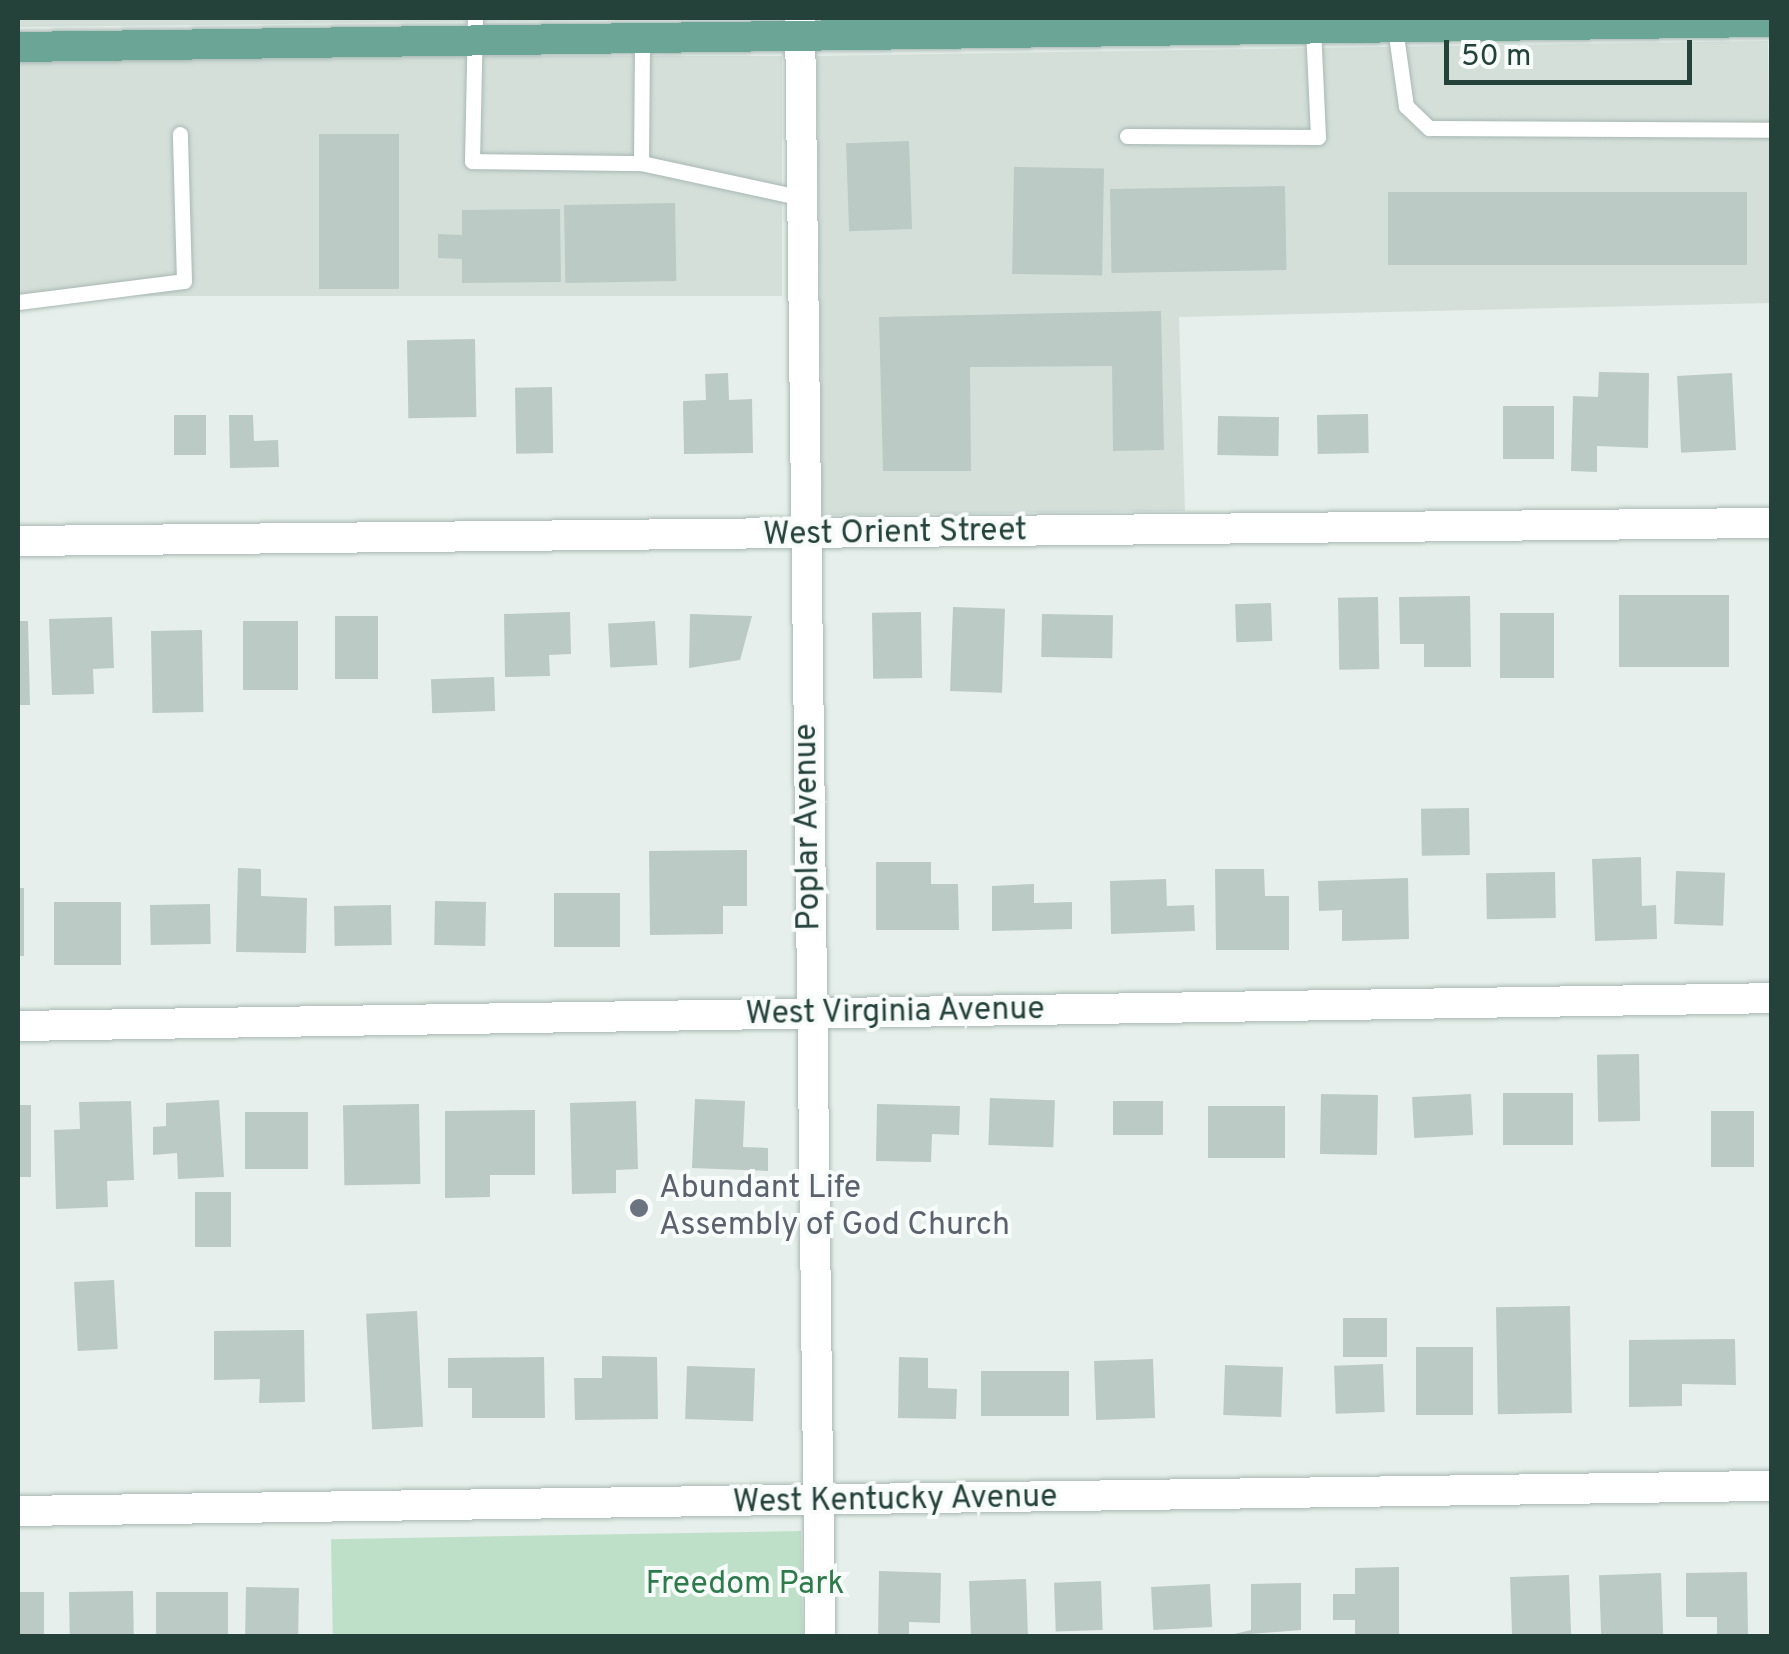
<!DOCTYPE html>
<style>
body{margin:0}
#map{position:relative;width:1789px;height:1654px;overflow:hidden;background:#e6efeb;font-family:Overpass,sans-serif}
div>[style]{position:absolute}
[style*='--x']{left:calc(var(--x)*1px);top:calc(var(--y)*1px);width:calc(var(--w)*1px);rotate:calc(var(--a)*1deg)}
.built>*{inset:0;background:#d4dfda;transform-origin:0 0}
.green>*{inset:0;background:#bfe0c8;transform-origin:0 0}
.building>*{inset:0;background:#bbcac4;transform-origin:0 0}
.roads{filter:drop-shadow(0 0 2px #a8b8b2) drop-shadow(0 0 2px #a8b8b2)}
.service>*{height:15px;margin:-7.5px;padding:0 7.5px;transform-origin:7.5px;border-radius:7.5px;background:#fff}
.minor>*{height:30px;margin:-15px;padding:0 15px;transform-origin:15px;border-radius:15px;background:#fff}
.primary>*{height:30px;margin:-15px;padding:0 15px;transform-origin:15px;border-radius:15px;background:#6aa596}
.dots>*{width:28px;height:28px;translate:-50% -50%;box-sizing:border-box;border:5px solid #f7fbf9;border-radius:50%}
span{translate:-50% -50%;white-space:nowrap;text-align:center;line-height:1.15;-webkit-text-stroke:8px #f7fbf9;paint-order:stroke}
.street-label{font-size:32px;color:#24423a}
.worship-label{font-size:32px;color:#5b616d}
.left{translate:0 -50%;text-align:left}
.park-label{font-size:32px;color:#2d7a4b}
.frame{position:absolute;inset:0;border:20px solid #24423a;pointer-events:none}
.scale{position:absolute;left:1444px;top:40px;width:248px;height:45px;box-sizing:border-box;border:5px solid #24423a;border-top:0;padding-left:12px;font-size:30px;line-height:35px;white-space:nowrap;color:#24423a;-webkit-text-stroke:8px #f7fbf9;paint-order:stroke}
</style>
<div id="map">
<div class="built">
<div style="clip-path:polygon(18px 18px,770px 18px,18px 27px)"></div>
<div style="clip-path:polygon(1768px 41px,1771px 303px,1179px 317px,1185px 511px,822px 515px,817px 56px)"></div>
<div style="left:782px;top:56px;width:240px;height:764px;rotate:90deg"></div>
</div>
<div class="green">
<div style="left:801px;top:1531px;width:105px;height:470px;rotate:89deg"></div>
</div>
<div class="building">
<div style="left:319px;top:134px;width:80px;height:155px"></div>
<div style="left:909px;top:141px;width:88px;height:63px;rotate:88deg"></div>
<div style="left:1014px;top:167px;width:90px;height:107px;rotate:1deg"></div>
<div style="left:1285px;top:186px;width:84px;height:175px;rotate:89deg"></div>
<div style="left:1747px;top:192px;width:73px;height:359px;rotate:90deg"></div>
<div style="left:675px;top:203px;width:78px;height:111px;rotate:89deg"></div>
<div style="clip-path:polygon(560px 209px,561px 282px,462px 283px,462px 259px,438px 258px,438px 234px,462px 235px,462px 210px)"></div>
<div style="clip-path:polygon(1161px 311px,1164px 450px,1113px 451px,1112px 366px,970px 367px,971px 471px,883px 471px,879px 317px)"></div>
<div style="left:475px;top:339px;width:78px;height:68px;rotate:89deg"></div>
<div style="clip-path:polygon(1599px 372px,1649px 373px,1648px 448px,1597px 446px,1597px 472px,1571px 471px,1573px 396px,1598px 397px)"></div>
<div style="clip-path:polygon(728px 373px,729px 400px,752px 399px,753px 453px,684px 454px,683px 401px,706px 400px,705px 374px)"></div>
<div style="left:1732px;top:373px;width:77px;height:55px;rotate:87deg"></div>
<div style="left:552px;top:387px;width:66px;height:37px;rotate:89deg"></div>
<div style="left:1554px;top:406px;width:53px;height:51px;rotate:90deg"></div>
<div style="left:1368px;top:414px;width:39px;height:51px;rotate:89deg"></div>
<div style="left:174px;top:415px;width:32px;height:40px"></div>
<div style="clip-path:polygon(229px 415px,253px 415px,254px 441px,278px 440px,279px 467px,230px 468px)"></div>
<div style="left:1218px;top:416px;width:61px;height:39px;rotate:1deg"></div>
<div style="left:1619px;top:595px;width:110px;height:72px"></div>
<div style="clip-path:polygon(1470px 596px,1471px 667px,1424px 667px,1424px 644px,1400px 644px,1399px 597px)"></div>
<div style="left:1378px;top:597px;width:72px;height:40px;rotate:89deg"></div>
<div style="left:1271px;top:603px;width:38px;height:36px;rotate:88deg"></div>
<div style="left:953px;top:607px;width:52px;height:84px;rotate:2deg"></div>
<div style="clip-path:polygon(570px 612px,571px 654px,549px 655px,550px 676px,505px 677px,504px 614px)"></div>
<div style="left:921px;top:612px;width:66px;height:49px;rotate:89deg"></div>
<div style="left:1500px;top:613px;width:54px;height:65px"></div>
<div style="clip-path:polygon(690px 614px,752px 616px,740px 660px,689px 668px)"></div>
<div style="left:1042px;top:614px;width:71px;height:43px;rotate:1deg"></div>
<div style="left:335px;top:616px;width:43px;height:63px"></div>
<div style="clip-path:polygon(112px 617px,114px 668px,93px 669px,94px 694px,52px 695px,49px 619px)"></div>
<div style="clip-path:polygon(18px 621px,28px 621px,30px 705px,18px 705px)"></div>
<div style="left:243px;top:621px;width:55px;height:69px"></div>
<div style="left:655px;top:621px;width:44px;height:47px;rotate:87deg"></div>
<div style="left:202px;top:630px;width:82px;height:51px;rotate:89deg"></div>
<div style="left:494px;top:677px;width:34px;height:63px;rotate:88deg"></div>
<div style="left:1469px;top:808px;width:47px;height:48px;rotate:89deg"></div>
<div style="clip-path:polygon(747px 850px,747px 906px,723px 906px,723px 934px,650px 935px,649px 851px)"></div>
<div style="clip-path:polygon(1641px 857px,1642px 906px,1656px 905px,1657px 939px,1595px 941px,1592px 859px)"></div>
<div style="clip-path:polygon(876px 862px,931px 862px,931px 884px,958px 884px,959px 930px,876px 930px)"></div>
<div style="clip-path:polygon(238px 868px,261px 869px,261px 896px,307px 898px,306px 953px,236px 952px)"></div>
<div style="clip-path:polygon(1215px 869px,1264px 869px,1265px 896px,1289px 896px,1289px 950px,1216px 950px)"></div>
<div style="left:1676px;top:871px;width:49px;height:53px;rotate:2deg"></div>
<div style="left:1555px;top:872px;width:46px;height:69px;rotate:89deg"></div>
<div style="clip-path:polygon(1408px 878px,1409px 939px,1342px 941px,1342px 910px,1319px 911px,1318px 881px)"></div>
<div style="clip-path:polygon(1166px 879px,1167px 906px,1194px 905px,1195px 931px,1111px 934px,1110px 881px)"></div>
<div style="clip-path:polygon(1034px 884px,1034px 903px,1072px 902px,1072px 929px,992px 931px,992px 886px)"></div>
<div style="left:18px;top:888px;width:6px;height:68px"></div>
<div style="left:554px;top:893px;width:66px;height:54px"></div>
<div style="left:435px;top:901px;width:51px;height:44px;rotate:1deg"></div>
<div style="left:54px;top:902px;width:67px;height:63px"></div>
<div style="left:210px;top:904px;width:40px;height:60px;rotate:89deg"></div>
<div style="left:391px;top:905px;width:40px;height:57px;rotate:89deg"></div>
<div style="left:1639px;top:1054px;width:67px;height:42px;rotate:89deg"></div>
<div style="left:1503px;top:1093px;width:70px;height:52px"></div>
<div style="left:1321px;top:1094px;width:57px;height:60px;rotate:1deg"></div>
<div style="left:1471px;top:1094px;width:41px;height:59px;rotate:87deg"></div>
<div style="left:990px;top:1098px;width:65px;height:47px;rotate:2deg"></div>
<div style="clip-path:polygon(695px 1099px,745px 1101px,743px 1147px,768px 1148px,768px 1171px,692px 1168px)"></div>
<div style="clip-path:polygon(219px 1100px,224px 1177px,178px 1179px,177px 1153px,153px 1155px,153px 1127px,166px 1126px,166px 1103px)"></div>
<div style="clip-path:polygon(131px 1101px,134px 1180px,107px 1181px,108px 1207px,56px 1209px,54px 1130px,80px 1129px,79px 1102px)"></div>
<div style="clip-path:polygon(636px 1101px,638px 1169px,616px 1170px,616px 1193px,572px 1194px,570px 1103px)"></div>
<div style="left:1113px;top:1101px;width:50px;height:34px"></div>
<div style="left:419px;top:1104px;width:80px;height:76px;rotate:89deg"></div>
<div style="clip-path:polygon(877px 1104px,960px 1106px,959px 1135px,932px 1134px,931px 1162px,876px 1161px)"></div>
<div style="left:18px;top:1105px;width:13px;height:72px"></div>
<div style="left:1208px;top:1106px;width:77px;height:52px"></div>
<div style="clip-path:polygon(535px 1110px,535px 1175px,490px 1175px,490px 1197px,445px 1198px,445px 1111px)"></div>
<div style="left:1711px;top:1111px;width:43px;height:56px"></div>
<div style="left:245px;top:1112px;width:63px;height:57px"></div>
<div style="left:195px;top:1192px;width:36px;height:55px"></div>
<div style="left:114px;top:1280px;width:69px;height:40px;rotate:87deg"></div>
<div style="left:1570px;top:1306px;width:107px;height:74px;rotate:89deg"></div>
<div style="left:417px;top:1311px;width:116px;height:51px;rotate:87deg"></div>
<div style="left:1343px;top:1318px;width:44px;height:39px"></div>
<div style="clip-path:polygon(304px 1330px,305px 1402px,259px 1403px,260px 1379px,214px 1380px,214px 1331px)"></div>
<div style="clip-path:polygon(1735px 1339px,1736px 1385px,1682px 1384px,1682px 1406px,1629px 1407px,1629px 1340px)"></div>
<div style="left:1416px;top:1347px;width:57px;height:68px"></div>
<div style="clip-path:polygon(602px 1356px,657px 1357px,658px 1419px,575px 1420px,574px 1378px,602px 1378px)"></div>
<div style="clip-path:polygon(544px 1357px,545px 1418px,472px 1418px,472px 1388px,448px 1388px,448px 1358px)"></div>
<div style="clip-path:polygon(899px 1357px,928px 1358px,928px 1388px,957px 1389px,956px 1419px,898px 1418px)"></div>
<div style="left:1153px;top:1359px;width:59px;height:59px;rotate:88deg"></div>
<div style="left:1383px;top:1364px;width:48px;height:49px;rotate:88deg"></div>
<div style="left:1225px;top:1365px;width:58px;height:50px;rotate:2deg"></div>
<div style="left:687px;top:1366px;width:68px;height:53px;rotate:2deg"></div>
<div style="left:1069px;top:1371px;width:45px;height:88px;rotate:90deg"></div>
<div style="clip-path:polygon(1399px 1567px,1399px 1636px,1355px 1636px,1355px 1620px,1333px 1620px,1333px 1594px,1355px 1594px,1355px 1568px)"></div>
<div style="clip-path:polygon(879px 1571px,941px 1573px,940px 1623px,909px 1622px,909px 1636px,878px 1636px)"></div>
<div style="clip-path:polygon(1747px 1572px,1748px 1636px,1717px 1636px,1717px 1617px,1686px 1617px,1686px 1573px)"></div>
<div style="left:1661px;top:1573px;width:63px;height:62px;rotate:88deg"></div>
<div style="left:1569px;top:1575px;width:61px;height:59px;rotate:88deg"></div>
<div style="left:1026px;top:1579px;width:57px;height:57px;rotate:88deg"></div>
<div style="left:1101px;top:1581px;width:49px;height:47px;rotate:88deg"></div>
<div style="clip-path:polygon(1301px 1583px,1301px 1630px,1226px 1636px,1251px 1630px,1251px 1584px)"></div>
<div style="left:1210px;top:1584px;width:43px;height:59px;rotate:87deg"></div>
<div style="left:246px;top:1587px;width:53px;height:49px;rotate:1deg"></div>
<div style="left:133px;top:1591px;width:45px;height:64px;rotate:89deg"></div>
<div style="left:18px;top:1592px;width:26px;height:44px"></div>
<div style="left:156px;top:1592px;width:72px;height:44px"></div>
</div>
<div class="roads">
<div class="service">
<div style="--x:475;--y:18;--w:143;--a:91.2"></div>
<div style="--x:472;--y:161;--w:169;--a:0.7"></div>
<div style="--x:641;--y:163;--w:124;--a:-89.5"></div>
<div style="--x:1395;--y:28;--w:79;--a:82"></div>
<div style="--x:1406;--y:106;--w:32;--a:44"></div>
<div style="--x:1429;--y:128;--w:343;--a:0.3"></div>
<div style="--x:1127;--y:136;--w:191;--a:0.3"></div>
<div style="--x:1318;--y:137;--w:111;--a:-92.6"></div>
<div style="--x:641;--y:163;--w:161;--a:12.2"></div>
<div style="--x:18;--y:302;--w:167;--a:-7.2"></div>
<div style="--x:184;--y:281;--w:147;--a:-91.6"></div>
</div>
<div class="minor">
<div style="--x:800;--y:18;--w:1618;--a:89.29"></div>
<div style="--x:18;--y:541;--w:1754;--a:-0.59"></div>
<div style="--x:18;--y:1026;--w:1754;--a:-0.91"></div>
<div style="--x:18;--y:1511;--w:1754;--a:-0.82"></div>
</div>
<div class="primary">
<div style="--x:18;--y:47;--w:1754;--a:-0.82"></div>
</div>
</div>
<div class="dots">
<div style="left:639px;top:1208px;background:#6b7280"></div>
</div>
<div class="street-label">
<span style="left:895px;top:534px;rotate:-1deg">West Orient Street</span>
<span style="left:809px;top:827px;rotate:-91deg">Poplar Avenue</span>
<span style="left:895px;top:1013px;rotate:-1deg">West Virginia Avenue</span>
<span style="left:895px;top:1501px;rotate:-1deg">West Kentucky Avenue</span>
</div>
<div class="worship-label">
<span class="left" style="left:659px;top:1208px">Abundant Life<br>Assembly of God Church</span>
</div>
<div class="park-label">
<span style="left:745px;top:1585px">Freedom Park</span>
</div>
<div class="frame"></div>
<div class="scale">50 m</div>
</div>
